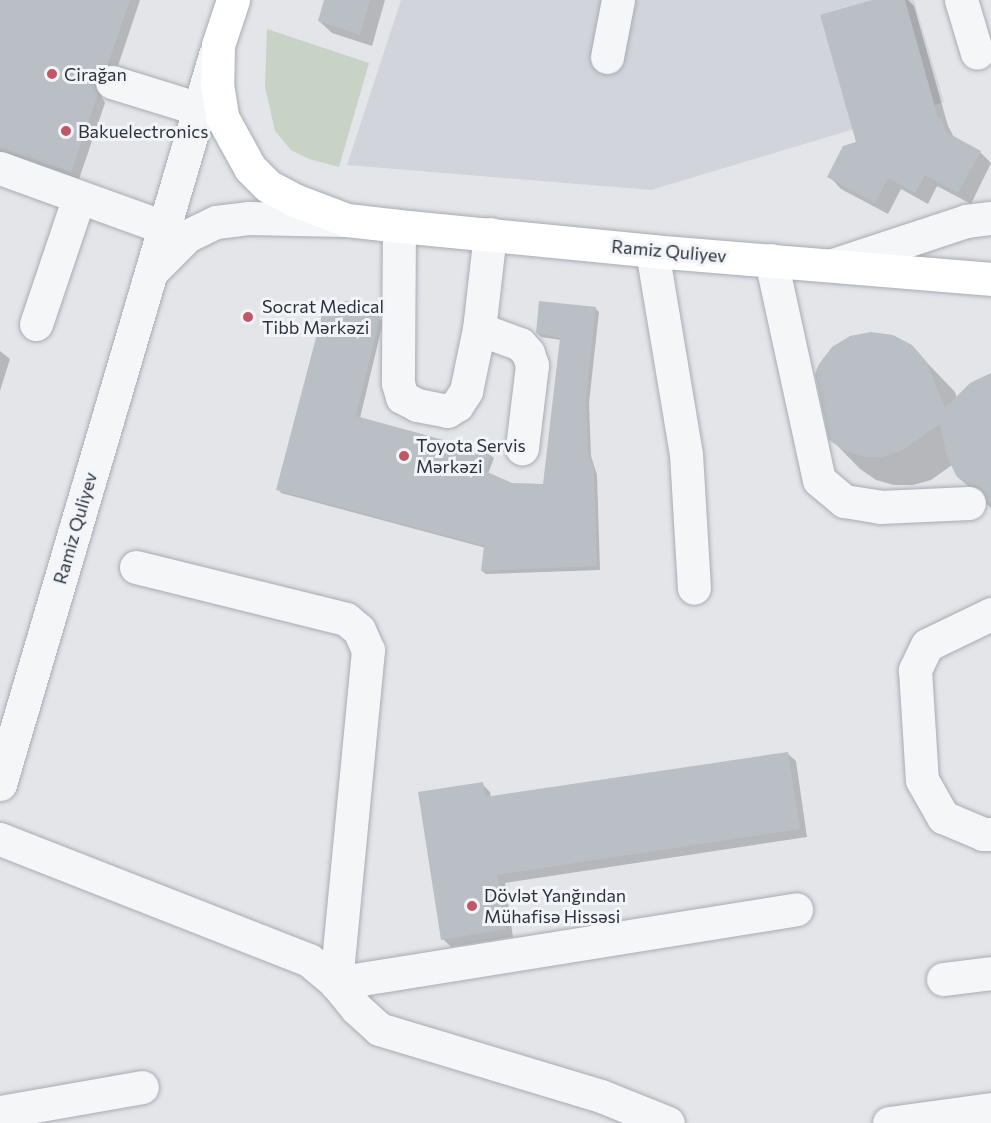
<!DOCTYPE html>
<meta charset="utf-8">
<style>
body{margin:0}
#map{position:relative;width:991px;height:1123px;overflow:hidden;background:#e3e5e9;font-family:Commissioner,sans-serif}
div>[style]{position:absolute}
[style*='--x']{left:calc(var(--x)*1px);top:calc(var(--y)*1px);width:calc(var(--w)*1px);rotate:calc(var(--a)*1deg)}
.built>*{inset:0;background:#d1d4db}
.green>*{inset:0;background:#c8d2c5}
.shadow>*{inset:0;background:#0003}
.building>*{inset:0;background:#babfc5}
.roads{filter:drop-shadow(0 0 2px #a8acb3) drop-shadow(0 0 2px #a8acb3)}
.minor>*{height:33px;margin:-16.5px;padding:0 16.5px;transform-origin:16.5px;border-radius:16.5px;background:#f5f6f8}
.major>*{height:33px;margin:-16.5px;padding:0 16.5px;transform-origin:16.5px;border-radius:16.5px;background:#fff}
.dots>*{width:16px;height:16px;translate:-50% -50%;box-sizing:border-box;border:3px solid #f2f4f7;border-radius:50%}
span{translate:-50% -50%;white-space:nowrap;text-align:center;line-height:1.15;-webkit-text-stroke:6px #f2f4f7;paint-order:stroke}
.poi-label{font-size:18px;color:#2c333f}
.left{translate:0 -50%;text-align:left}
.street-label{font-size:18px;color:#2c333f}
</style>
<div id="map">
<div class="built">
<div style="clip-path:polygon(401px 0,914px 0,944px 102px,651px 190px,347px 165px)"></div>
</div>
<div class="green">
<div style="clip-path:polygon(267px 29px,369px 63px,339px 167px,309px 159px,291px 150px,275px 131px,265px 87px)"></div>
</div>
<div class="shadow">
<div style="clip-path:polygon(0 0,140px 0,116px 72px,102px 84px,101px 95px,105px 103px,79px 179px,0 152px)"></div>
<div style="clip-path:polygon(326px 0,385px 0,372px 46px,332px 33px,319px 21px)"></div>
<div style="clip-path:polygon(878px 0,908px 0,914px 6px,948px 126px,955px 139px,980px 152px,991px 163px,971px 204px,937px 186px,928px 204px,901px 189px,888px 214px,841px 189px,829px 176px,858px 143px)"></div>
<div style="clip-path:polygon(368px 307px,383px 322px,360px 418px,490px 455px,494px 458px,488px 474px,512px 485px,544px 485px,561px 340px,541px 337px,537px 333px,595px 308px,599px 312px,589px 403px,591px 456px,597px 475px,600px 570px,486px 574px,482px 571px,486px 548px,281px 493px,278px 489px)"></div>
<div style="clip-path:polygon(911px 346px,955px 392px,957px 398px,991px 375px,991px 508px,958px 476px,952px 465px,931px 480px,913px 485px,894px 485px,876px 480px,860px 469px,831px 439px)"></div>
<div style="clip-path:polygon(0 351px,10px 359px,0 391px)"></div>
<div style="clip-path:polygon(787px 753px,796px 761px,807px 837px,505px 883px,513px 937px,451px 947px,443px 939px,482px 784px,490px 792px,491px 798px)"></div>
</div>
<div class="building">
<div style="clip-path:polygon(0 0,130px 0,108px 64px,100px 68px,94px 76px,94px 86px,98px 94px,71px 172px,0 148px)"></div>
<div style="clip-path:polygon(324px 0,370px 0,360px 35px,318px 21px)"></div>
<div style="clip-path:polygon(872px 0,905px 0,938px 118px,941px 117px,946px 132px,981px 151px,958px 193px,925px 175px,915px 193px,888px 178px,875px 203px,827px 177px,843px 146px,856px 142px,820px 15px)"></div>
<div style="clip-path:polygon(341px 301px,355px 301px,369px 306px,380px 317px,356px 416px,491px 453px,485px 471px,512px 483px,543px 484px,560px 338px,536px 333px,539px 301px,596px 307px,586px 398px,588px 451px,594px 470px,597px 566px,481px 571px,484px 546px,276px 490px,324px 307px)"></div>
<div style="clip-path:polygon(871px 332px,893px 335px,912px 345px,926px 361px,945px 408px,970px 383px,991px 373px,991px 506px,978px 487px,966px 484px,957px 477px,947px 457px,940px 424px,901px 451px,883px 457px,864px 457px,845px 451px,829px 440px,815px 374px,819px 364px,832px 347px,850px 336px)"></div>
<div style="clip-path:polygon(788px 752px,800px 829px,497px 875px,506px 929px,441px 940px,418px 792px,483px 782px,485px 797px)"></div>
</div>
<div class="roads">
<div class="minor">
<div style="--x:961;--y:0;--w:55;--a:73.2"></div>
<div style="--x:607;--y:57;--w:58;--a:-79.1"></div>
<div style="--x:112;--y:82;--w:91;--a:17.2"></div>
<div style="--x:0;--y:168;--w:173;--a:19.9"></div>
<div style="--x:399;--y:226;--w:157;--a:90.4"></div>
<div style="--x:398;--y:383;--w:15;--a:74"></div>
<div style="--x:402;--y:397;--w:17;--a:28"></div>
<div style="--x:417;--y:405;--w:31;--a:11"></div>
<div style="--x:447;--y:411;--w:12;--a:-31"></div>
<div style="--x:457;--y:405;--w:17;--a:-57"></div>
<div style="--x:466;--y:391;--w:63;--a:-78.2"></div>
<div style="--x:490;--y:234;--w:96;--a:96.6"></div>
<div style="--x:479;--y:329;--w:44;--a:20.1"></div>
<div style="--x:520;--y:344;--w:12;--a:48"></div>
<div style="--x:528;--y:353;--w:13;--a:72"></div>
<div style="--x:532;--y:365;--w:84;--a:96.9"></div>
<div style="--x:652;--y:251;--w:206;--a:80.5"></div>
<div style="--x:686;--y:454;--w:134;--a:86.6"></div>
<div style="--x:771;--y:260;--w:225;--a:77.7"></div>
<div style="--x:819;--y:480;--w:33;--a:40"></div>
<div style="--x:844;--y:501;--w:36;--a:9"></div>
<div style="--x:880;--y:507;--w:89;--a:-2.6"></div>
<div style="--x:833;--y:265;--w:140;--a:-18.3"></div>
<div style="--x:966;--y:221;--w:25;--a:-7"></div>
<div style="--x:154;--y:269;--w:47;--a:-45"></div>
<div style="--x:187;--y:236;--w:32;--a:-26"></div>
<div style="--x:216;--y:222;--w:32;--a:-7"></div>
<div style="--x:248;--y:218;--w:95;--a:1.2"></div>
<div style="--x:36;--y:324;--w:134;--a:-71.3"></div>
<div style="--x:136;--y:567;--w:216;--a:13.9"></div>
<div style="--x:346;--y:619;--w:17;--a:40"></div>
<div style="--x:359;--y:630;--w:22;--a:66"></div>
<div style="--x:368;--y:650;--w:335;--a:95.5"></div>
<div style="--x:991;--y:614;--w:71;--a:154.2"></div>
<div style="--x:927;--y:645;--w:28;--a:116"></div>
<div style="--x:915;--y:670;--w:110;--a:86.4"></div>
<div style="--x:922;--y:780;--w:43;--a:60.4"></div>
<div style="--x:943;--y:817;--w:43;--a:23"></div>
<div style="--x:983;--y:834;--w:8;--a:0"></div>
<div style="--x:0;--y:784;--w:760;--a:-73.57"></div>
<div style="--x:0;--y:839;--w:332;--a:21.4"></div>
<div style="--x:309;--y:960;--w:35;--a:40"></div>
<div style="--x:336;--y:983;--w:32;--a:51"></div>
<div style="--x:356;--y:1008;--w:31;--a:42"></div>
<div style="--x:379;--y:1029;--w:232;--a:16.8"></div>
<div style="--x:601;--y:1096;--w:72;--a:21.9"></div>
<div style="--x:943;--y:979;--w:48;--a:-7.1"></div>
<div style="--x:336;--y:983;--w:466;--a:-9.1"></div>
<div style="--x:0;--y:1112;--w:144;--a:-10"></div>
<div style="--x:889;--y:1123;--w:103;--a:-7.8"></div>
</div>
<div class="major">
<div style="--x:233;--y:0;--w:47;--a:108.4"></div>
<div style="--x:218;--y:45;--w:39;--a:91"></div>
<div style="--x:217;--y:84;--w:33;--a:81"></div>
<div style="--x:222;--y:117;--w:58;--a:61.2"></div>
<div style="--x:250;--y:168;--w:25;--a:45"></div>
<div style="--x:268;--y:186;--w:30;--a:28"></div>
<div style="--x:294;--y:200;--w:57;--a:20.7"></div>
<div style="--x:347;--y:220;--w:52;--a:6.6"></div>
<div style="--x:399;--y:226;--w:254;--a:5.6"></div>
<div style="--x:652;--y:251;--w:340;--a:4.7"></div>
</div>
</div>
<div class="dots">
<div style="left:52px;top:74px;background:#c05666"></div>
<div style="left:66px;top:131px;background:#c05666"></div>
<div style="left:248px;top:317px;background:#c05666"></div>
<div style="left:404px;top:456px;background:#c05666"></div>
<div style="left:472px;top:906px;background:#c05666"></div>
</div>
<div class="poi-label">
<span class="left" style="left:64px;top:74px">Cirağan</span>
<span class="left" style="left:78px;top:131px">Bakuelectronics</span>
<span class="left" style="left:262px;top:317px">Socrat Medical<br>Tibb Mərkəzi</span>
<span class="left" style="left:416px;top:456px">Toyota Servis<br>Mərkəzi</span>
<span class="left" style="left:484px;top:906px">Dövlət Yanğından<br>Mühafisə Hissəsi</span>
</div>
<div class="street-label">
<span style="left:669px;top:251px;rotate:5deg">Ramiz Quliyev</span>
<span style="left:75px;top:528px;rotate:-74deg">Ramiz Quliyev</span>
</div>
</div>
